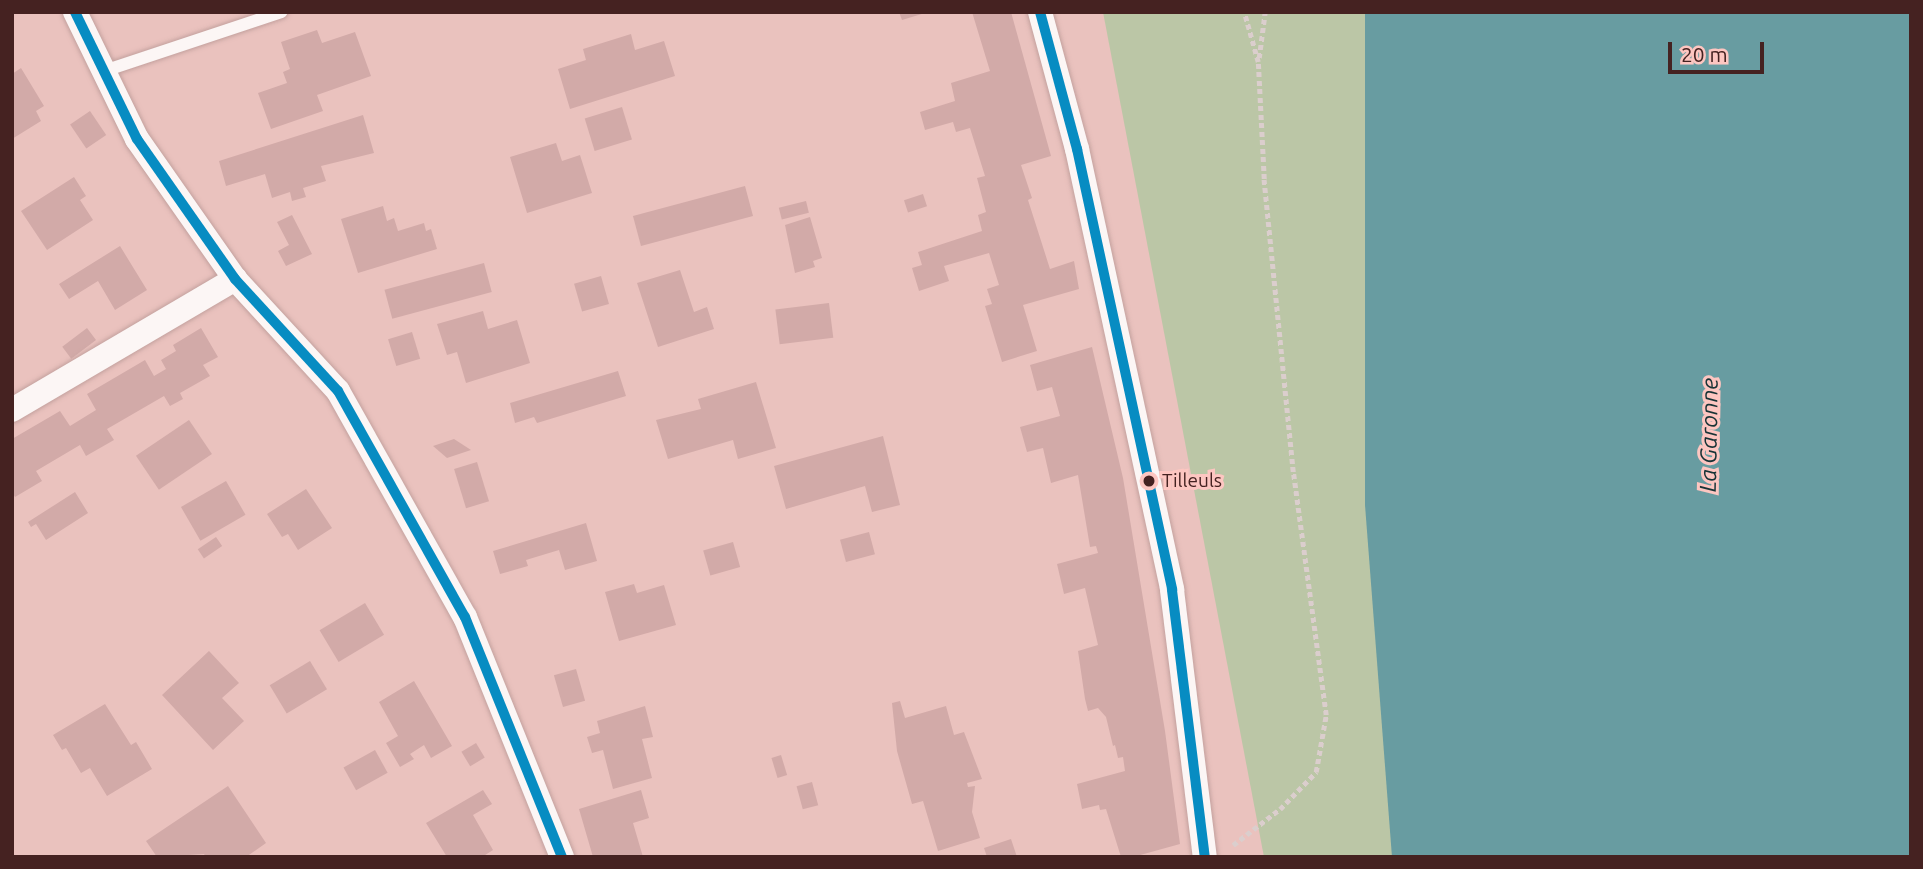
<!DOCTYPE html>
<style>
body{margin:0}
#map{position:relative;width:1923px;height:869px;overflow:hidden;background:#eac2be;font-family:Ubuntu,sans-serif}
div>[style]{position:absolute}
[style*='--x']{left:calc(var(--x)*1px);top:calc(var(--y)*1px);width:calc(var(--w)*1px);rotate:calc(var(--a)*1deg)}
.green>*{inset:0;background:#bbc6a6}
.water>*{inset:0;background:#689ca1}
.building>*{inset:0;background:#d2aaa8;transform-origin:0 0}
.path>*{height:4.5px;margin-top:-2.25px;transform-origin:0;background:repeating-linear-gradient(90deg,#dbcecd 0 5px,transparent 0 8.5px)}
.roads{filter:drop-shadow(0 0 2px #c3a19e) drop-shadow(0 0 2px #c3a19e)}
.lane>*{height:12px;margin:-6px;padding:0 6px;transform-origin:6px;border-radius:6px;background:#fcf6f5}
.street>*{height:24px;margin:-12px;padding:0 12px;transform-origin:12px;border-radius:12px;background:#fcf6f5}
.bus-1>*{height:10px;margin:-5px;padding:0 5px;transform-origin:5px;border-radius:5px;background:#078cc2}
.dots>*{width:19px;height:19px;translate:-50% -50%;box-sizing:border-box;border:4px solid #fdc6c1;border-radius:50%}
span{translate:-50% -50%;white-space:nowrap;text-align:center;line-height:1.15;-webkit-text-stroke:6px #fdc6c1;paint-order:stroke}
.bus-label{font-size:19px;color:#452221}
.left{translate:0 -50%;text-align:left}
.water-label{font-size:23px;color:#173336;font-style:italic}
.frame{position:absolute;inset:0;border:14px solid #452221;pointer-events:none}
.scale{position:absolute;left:1668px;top:42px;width:96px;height:32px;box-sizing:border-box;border:4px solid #452221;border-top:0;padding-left:9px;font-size:21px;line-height:24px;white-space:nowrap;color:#452221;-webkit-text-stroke:5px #fdc6c1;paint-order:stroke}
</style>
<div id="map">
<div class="green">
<div style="clip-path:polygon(1103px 12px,1381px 12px,1414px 857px,1264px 857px)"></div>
</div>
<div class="water">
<div style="clip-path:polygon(1365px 12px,1911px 12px,1911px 857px,1392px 857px,1365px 505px)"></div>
</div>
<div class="building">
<div style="clip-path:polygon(899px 12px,924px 12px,925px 13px,902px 20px)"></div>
<div style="clip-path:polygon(972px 12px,1011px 12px,1051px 156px,1021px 165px,1032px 198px,1028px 200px,1050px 269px,1074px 261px,1079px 289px,1023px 305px,1037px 351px,1002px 362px,985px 306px,992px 304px,987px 289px,999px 285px,989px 253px,944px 266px,949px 281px,919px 291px,912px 268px,922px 265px,918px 252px,982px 231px,978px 215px,986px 212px,977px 178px,985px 176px,970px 128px,956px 132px,953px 122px,925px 130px,920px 112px,955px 101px,951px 83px,990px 71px)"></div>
<div style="clip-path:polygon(317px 30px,322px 43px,355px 32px,371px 76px,317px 95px,323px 111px,271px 129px,258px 93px,287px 83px,283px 72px,290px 69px,281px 42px)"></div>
<div style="clip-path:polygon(631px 34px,635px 50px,664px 41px,675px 76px,570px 109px,558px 69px,586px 60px,583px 49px)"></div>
<div style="clip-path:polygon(21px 68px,44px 106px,36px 111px,41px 121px,12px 139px,12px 74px)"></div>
<div style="left:622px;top:107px;width:34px;height:39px;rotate:73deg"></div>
<div style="left:90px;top:111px;width:29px;height:24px;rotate:56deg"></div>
<div style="clip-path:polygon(363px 115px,374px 153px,321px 166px,326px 181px,303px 188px,306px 197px,292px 201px,290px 192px,272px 198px,265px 174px,226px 186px,219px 161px)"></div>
<div style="clip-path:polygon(556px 143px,562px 161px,580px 155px,592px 193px,527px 213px,510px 157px)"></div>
<div style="clip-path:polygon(74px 177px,86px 196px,80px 200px,93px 220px,47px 250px,21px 211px)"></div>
<div style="left:745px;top:186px;width:31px;height:116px;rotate:75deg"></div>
<div style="left:923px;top:194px;width:13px;height:20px;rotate:72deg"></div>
<div style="left:806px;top:201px;width:12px;height:28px;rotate:76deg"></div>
<div style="clip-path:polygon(383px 206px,387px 221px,394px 218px,398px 231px,424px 223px,426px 231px,431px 229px,437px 249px,358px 273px,341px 219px)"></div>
<div style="clip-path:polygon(292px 215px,312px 254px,286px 266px,278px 251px,289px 245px,277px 222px)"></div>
<div style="clip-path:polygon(810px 217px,822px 258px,813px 261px,815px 267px,795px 273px,785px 225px)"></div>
<div style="clip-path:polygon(120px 246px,147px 290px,115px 310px,98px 281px,69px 299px,59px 284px)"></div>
<div style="left:484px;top:263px;width:30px;height:103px;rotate:75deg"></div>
<div style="clip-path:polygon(680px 270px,694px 312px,707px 307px,714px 329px,658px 347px,637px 283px)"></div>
<div style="left:601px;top:276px;width:29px;height:28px;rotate:74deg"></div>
<div style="left:829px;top:303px;width:35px;height:54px;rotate:83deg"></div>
<div style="clip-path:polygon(483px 311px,488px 329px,517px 320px,530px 363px,466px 383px,457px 352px,447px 355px,437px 324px)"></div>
<div style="left:87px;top:328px;width:15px;height:31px;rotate:53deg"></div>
<div style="clip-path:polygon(201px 328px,218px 357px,203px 365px,210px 376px,180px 393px,183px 399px,170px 406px,164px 396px,107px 429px,114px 440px,86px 456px,80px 445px,36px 471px,42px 481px,15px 497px,12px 492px,12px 439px,60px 411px,70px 426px,96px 410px,87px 394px,145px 360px,154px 376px,166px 369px,161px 360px,176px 351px,173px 345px)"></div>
<div style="left:412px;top:332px;width:28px;height:25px;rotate:73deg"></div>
<div style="clip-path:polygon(1092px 347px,1123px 478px,1165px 731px,1180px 844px,1133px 857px,1121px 857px,1106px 809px,1100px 810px,1099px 805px,1082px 809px,1077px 784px,1125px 771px,1123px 757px,1118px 758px,1115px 745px,1113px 746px,1106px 717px,1098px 708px,1088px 711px,1085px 699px,1078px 651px,1098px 645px,1085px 588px,1064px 594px,1057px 564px,1098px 553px,1096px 546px,1090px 547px,1078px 475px,1051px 483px,1043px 448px,1027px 452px,1020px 427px,1060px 416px,1052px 387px,1037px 391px,1030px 365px)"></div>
<div style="clip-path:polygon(618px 371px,626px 396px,537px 423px,534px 417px,515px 423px,510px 403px)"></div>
<div style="clip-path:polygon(756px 382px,776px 448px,738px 459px,733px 440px,668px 459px,656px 420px,701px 409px,698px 399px)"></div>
<div style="left:189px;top:420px;width:41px;height:64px;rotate:56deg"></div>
<div style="clip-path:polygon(883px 436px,900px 505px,872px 512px,865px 486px,786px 509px,774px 466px)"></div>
<div style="clip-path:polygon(454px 439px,471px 450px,447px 458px,433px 446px)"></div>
<div style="left:477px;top:462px;width:41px;height:24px;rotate:73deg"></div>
<div style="left:226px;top:481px;width:39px;height:52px;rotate:60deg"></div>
<div style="clip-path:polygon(306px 489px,332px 528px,298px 550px,288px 534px,282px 537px,267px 514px)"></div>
<div style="clip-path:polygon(75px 492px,88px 513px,46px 540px,36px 524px,31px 527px,28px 522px)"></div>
<div style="clip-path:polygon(586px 523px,597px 561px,565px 570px,559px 550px,526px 560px,528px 566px,500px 574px,493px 551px)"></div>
<div style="left:869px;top:532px;width:23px;height:30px;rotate:75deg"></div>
<div style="left:216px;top:537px;width:11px;height:22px;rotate:56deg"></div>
<div style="left:733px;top:542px;width:26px;height:31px;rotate:74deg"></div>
<div style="clip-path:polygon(634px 584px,637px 593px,664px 585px,676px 625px,619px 641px,605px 592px)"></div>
<div style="left:365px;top:603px;width:37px;height:53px;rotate:59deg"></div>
<div style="clip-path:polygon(209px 651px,239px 683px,222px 698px,244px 721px,213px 750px,162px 695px)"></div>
<div style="left:310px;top:661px;width:33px;height:47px;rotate:59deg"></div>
<div style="left:576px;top:669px;width:33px;height:23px;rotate:74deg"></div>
<div style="clip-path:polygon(414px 681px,452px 746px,431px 758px,424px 745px,410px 754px,414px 759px,400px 767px,386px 743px,398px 736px,379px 702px)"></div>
<div style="clip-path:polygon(900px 701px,905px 718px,946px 706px,954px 735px,964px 732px,982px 779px,967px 783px,968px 787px,975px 786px,972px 812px,980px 838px,938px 851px,923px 801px,912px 804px,897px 751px,892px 703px)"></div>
<div style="clip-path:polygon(105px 704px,131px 745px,136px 742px,152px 769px,107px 796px,90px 768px,81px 773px,66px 748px,62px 750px,53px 735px)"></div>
<div style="clip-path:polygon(645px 706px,653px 737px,642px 739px,652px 778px,613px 789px,603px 750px,592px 753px,587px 737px,600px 733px,597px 721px)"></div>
<div style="left:476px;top:743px;width:17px;height:17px;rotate:59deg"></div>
<div style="left:375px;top:750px;width:26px;height:36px;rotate:61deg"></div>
<div style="left:781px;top:755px;width:21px;height:10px;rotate:73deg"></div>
<div style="left:812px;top:782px;width:24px;height:16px;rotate:75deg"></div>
<div style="clip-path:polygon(228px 786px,266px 843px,246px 857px,206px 857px,204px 854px,157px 857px,146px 841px)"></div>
<div style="clip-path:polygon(483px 790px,492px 804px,473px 815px,493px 850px,482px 857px,447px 857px,426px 823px)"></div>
<div style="clip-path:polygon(641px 790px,649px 818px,633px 823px,643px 857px,593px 857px,579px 809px)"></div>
<div style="clip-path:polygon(1011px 839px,1017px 857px,987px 857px,984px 848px)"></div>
</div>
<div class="path">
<div style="--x:1259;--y:58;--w:46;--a:-82.6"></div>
<div style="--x:1233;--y:845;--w:59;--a:-37.5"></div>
<div style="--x:1280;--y:809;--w:52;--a:-45.8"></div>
<div style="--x:1316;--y:772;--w:58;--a:-80"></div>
<div style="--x:1326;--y:715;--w:245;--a:-97.7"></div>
<div style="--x:1293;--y:472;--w:294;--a:-95.7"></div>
<div style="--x:1264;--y:179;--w:117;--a:-92.9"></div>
<div style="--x:1258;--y:62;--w:52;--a:-105.6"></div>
</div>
<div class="roads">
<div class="lane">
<div style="--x:104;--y:71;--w:187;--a:-18.4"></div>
</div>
<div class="street">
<div style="--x:75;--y:12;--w:141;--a:64"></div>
<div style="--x:137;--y:139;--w:171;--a:55"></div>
<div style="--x:235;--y:279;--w:152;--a:47.4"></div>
<div style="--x:338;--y:391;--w:259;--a:60.7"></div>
<div style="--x:465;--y:617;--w:259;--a:68"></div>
<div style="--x:1040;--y:12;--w:142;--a:74.9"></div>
<div style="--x:1077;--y:149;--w:451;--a:77.8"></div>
<div style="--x:1172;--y:590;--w:269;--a:83"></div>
<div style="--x:12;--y:410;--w:259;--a:-30.4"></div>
</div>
</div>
<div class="bus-1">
<div style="--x:75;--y:12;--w:141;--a:64"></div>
<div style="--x:137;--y:139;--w:171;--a:55"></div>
<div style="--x:235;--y:279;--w:152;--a:47.4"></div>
<div style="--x:338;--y:391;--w:259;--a:60.7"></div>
<div style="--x:465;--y:617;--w:259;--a:68"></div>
<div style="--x:1040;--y:12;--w:142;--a:74.9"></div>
<div style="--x:1077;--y:149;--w:451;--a:77.8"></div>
<div style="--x:1172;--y:590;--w:269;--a:83"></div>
</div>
<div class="dots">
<div style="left:1149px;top:481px;background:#452221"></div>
</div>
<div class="bus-label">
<span class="left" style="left:1162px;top:481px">Tilleuls</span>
</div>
<div class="water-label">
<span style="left:1709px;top:435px;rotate:-89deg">La Garonne</span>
</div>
<div class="frame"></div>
<div class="scale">20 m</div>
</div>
